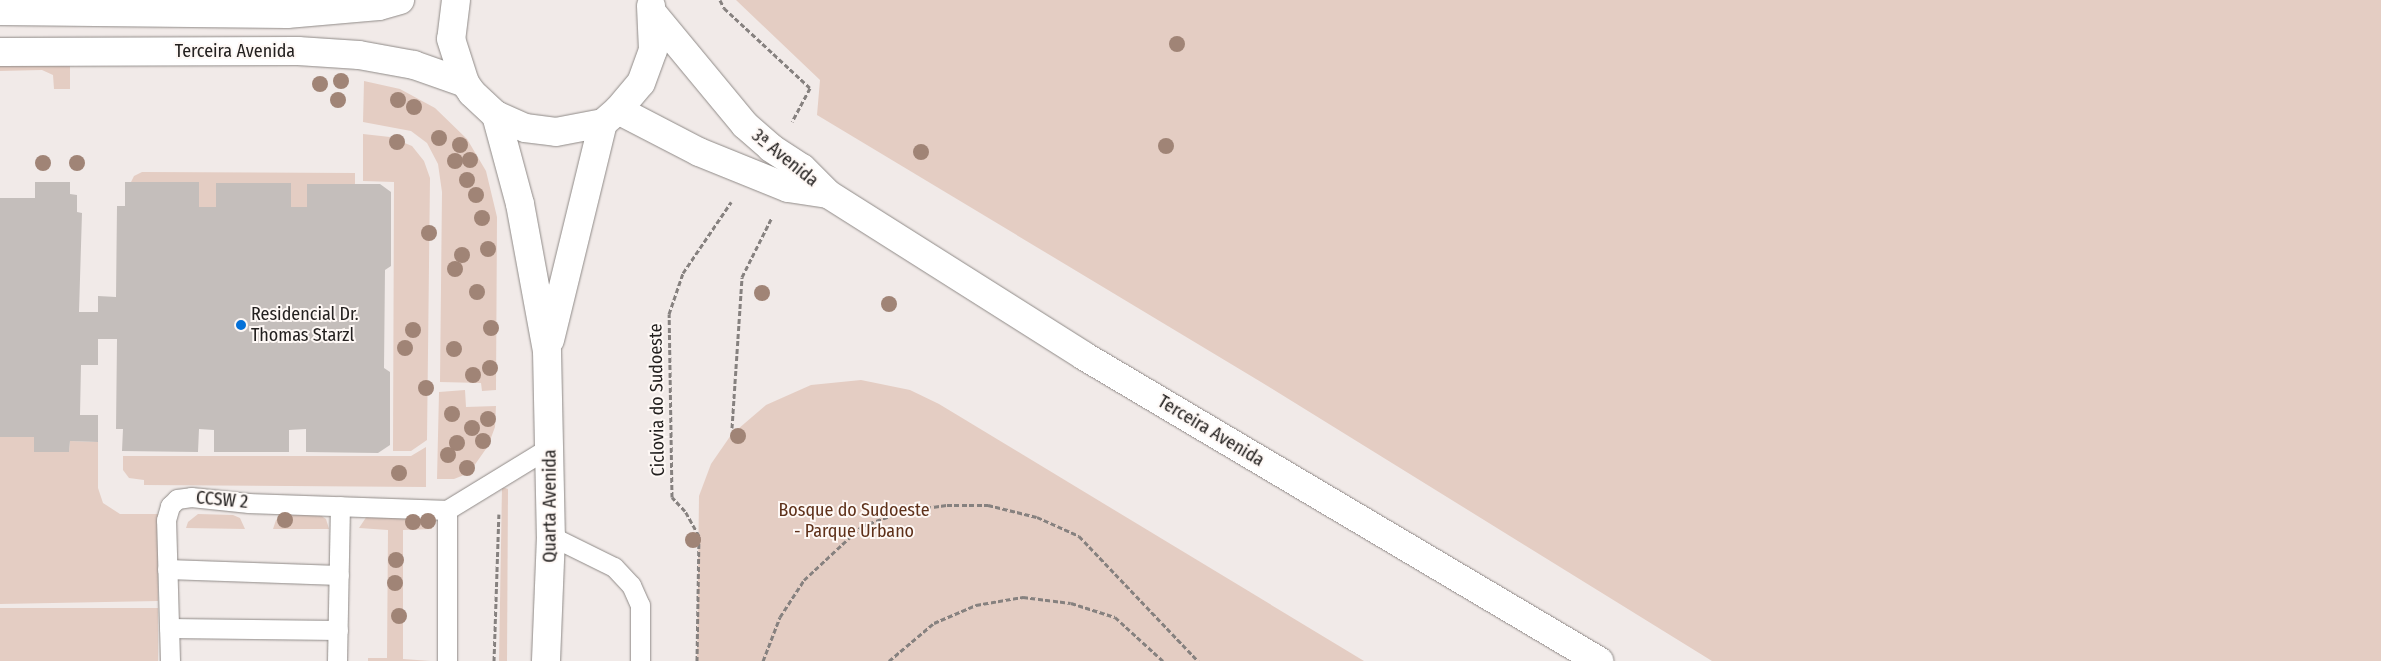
<!DOCTYPE html>
<meta charset="utf-8">
<style>
body{margin:0}
#map{position:relative;width:2381px;height:661px;overflow:hidden;background:#f1eae8;font-family:"Fira Sans Condensed",sans-serif}
div>[style]{position:absolute}
[style*='--x']{left:calc(var(--x)*1px);top:calc(var(--y)*1px);width:calc(var(--w)*1px);rotate:calc(var(--a)*1deg)}
.green>*{inset:0;background:#e4cdc3;transform-origin:0 0}
.building>*{inset:0;background:#c4bebb}
.path>*{height:3px;margin-top:-1.5px;transform-origin:0;background:repeating-linear-gradient(90deg,#86817f 0 5px,transparent 0 7.5px)}
.roads{filter:drop-shadow(0 0 1px #8f8a87) drop-shadow(0 0 1px #8f8a87)}
.lane>*{height:19px;margin:-9.5px;padding:0 9.5px;transform-origin:9.5px;border-radius:9.5px;background:#fff}
.secondary>*{height:28px;margin:-14px;padding:0 14px;transform-origin:14px;border-radius:14px;background:#fff}
.trees>*{width:16px;height:16px;margin:-8px;border-radius:50%;background:#a08476}
.dots>*{width:14px;height:14px;translate:-50% -50%;box-sizing:border-box;border:2px solid #fef8f5;border-radius:50%}
span{translate:-50% -50%;white-space:nowrap;text-align:center;line-height:1.15;-webkit-text-stroke:4px #fef8f5;paint-order:stroke}
.street-label{font-size:18px;color:#23201f}
.poi-label{font-size:18px;color:#23201f}
.left{translate:0 -50%;text-align:left}
.park-label{font-size:18px;color:#5e3019}
</style>
<div id="map">
<div class="green">
<div style="clip-path:polygon(736px 0,2381px 0,2381px 661px,1712px 661px,1261px 382px,817px 115px,820px 80px)"></div>
<div style="clip-path:polygon(0 65px,70px 65px,70px 89px,54px 89px,53px 75px,42px 70px,0 71px)"></div>
<div style="clip-path:polygon(364px 81px,400px 89px,435px 108px,467px 139px,486px 171px,497px 217px,496px 390px,482px 391px,481px 383px,440px 382px,442px 192px,438px 164px,427px 143px,411px 131px,363px 122px)"></div>
<div style="clip-path:polygon(363px 134px,390px 137px,412px 146px,424px 161px,430px 178px,427px 440px,411px 451px,393px 451px,394px 182px,363px 181px)"></div>
<div style="clip-path:polygon(142px 172px,355px 173px,355px 184px,308px 184px,307px 207px,291px 207px,291px 183px,216px 183px,216px 207px,199px 207px,199px 182px,131px 182px,134px 176px)"></div>
<div style="clip-path:polygon(861px 380px,910px 390px,939px 404px,1364px 661px,697px 661px,699px 496px,711px 464px,731px 435px,766px 405px,811px 385px)"></div>
<div style="clip-path:polygon(465px 390px,466px 407px,496px 406px,495px 427px,488px 446px,469px 473px,454px 479px,437px 479px,439px 392px)"></div>
<div style="clip-path:polygon(0 437px,34px 437px,34px 452px,69px 452px,70px 441px,98px 442px,98px 488px,103px 503px,120px 514px,158px 514px,158px 601px,0 604px)"></div>
<div style="clip-path:polygon(426px 447px,426px 487px,144px 485px,144px 480px,129px 478px,123px 470px,123px 456px,411px 456px)"></div>
<div style="clip-path:polygon(502px 487px,508px 489px,507px 661px,499px 661px)"></div>
<div style="clip-path:polygon(198px 514px,233px 515px,240px 518px,245px 529px,186px 528px,188px 522px)"></div>
<div style="clip-path:polygon(283px 515px,320px 515px,326px 519px,329px 529px,273px 529px,276px 520px)"></div>
<div style="clip-path:polygon(367px 516px,428px 519px,431px 524px,432px 529px,403px 530px,403px 659px,431px 661px,368px 661px,368px 658px,387px 658px,388px 530px,359px 528px)"></div>
<div style="left:158px;top:608px;width:53px;height:158px;rotate:90deg"></div>
</div>
<div class="building">
<div style="clip-path:polygon(35px 182px,70px 182px,70px 194px,77px 195px,77px 212px,82px 213px,79px 312px,98px 312px,98px 296px,116px 297px,117px 206px,125px 206px,125px 182px,199px 182px,199px 207px,216px 207px,216px 183px,291px 183px,291px 207px,307px 207px,307px 184px,380px 184px,391px 192px,391px 266px,385px 270px,384px 368px,390px 372px,390px 445px,378px 453px,306px 452px,306px 429px,289px 430px,289px 452px,214px 452px,214px 430px,199px 429px,198px 452px,122px 451px,123px 429px,116px 429px,117px 339px,98px 339px,98px 365px,81px 365px,80px 415px,98px 415px,98px 442px,70px 441px,69px 452px,34px 452px,34px 437px,0 437px,0 198px,35px 198px)"></div>
</div>
<div class="path">
<div style="--x:720;--y:0;--w:9;--a:63"></div>
<div style="--x:724;--y:8;--w:117;--a:42.9"></div>
<div style="--x:810;--y:88;--w:38;--a:118"></div>
<div style="--x:732;--y:428;--w:151;--a:-86.2"></div>
<div style="--x:742;--y:277;--w:67;--a:-63.4"></div>
<div style="--x:494;--y:661;--w:147;--a:-88.1"></div>
<div style="--x:697;--y:661;--w:125;--a:-89.1"></div>
<div style="--x:699;--y:536;--w:29;--a:-119"></div>
<div style="--x:685;--y:511;--w:19;--a:-133"></div>
<div style="--x:672;--y:497;--w:183;--a:-90.9"></div>
<div style="--x:669;--y:314;--w:43;--a:-71.1"></div>
<div style="--x:683;--y:273;--w:86;--a:-55.9"></div>
<div style="--x:763;--y:661;--w:47;--a:-68.9"></div>
<div style="--x:780;--y:617;--w:44;--a:-57"></div>
<div style="--x:804;--y:580;--w:79;--a:-43"></div>
<div style="--x:862;--y:526;--w:45;--a:-19.7"></div>
<div style="--x:904;--y:511;--w:43;--a:-7.9"></div>
<div style="--x:947;--y:505;--w:41;--a:0"></div>
<div style="--x:988;--y:505;--w:50;--a:13.8"></div>
<div style="--x:1037;--y:517;--w:46;--a:24.3"></div>
<div style="--x:1079;--y:536;--w:173;--a:46.4"></div>
<div style="--x:889;--y:661;--w:59;--a:-40.2"></div>
<div style="--x:934;--y:623;--w:46;--a:-23.2"></div>
<div style="--x:976;--y:605;--w:48;--a:-9.7"></div>
<div style="--x:1023;--y:597;--w:48;--a:7.1"></div>
<div style="--x:1071;--y:603;--w:46;--a:17.7"></div>
<div style="--x:1115;--y:617;--w:65;--a:42.5"></div>
</div>
<div class="roads">
<div class="lane">
<div style="--x:447;--y:510;--w:121;--a:-31.5"></div>
<div style="--x:551;--y:536;--w:70;--a:26.2"></div>
<div style="--x:614;--y:567;--w:25;--a:47"></div>
<div style="--x:631;--y:585;--w:22;--a:66"></div>
<div style="--x:640;--y:605;--w:56;--a:90"></div>
<div style="--x:167;--y:569;--w:172;--a:2"></div>
<div style="--x:169;--y:628;--w:169;--a:0.7"></div>
<div style="--x:170;--y:661;--w:141;--a:-91.6"></div>
<div style="--x:166;--y:520;--w:15;--a:-74"></div>
<div style="--x:170;--y:506;--w:10;--a:-45"></div>
<div style="--x:177;--y:499;--w:14;--a:-8"></div>
<div style="--x:191;--y:497;--w:58;--a:5.9"></div>
<div style="--x:249;--y:503;--w:198;--a:2"></div>
<div style="--x:447;--y:510;--w:151;--a:90"></div>
<div style="--x:337;--y:661;--w:155;--a:-88.9"></div>
</div>
<div class="secondary">
<div style="--x:456;--y:0;--w:39;--a:97"></div>
<div style="--x:451;--y:39;--w:46;--a:72.3"></div>
<div style="--x:465;--y:83;--w:12;--a:55"></div>
<div style="--x:472;--y:93;--w:33;--a:43"></div>
<div style="--x:496;--y:115;--w:32;--a:24"></div>
<div style="--x:525;--y:128;--w:31;--a:7"></div>
<div style="--x:556;--y:132;--w:48;--a:-10.8"></div>
<div style="--x:603;--y:123;--w:20;--a:-41"></div>
<div style="--x:618;--y:110;--w:35;--a:-50"></div>
<div style="--x:641;--y:83;--w:35;--a:-70"></div>
<div style="--x:653;--y:50;--w:44;--a:-92.6"></div>
<div style="--x:0;--y:11;--w:287;--a:0.6"></div>
<div style="--x:287;--y:14;--w:92;--a:-5"></div>
<div style="--x:379;--y:6;--w:22;--a:-16"></div>
<div style="--x:654;--y:15;--w:143;--a:50.4"></div>
<div style="--x:745;--y:125;--w:35;--a:41"></div>
<div style="--x:771;--y:148;--w:37;--a:33"></div>
<div style="--x:802;--y:168;--w:37;--a:45"></div>
<div style="--x:828;--y:194;--w:303;--a:32.3"></div>
<div style="--x:1084;--y:356;--w:599;--a:30.64"></div>
<div style="--x:0;--y:52;--w:298;--a:-0.2"></div>
<div style="--x:298;--y:51;--w:61;--a:3.8"></div>
<div style="--x:359;--y:55;--w:56;--a:10.3"></div>
<div style="--x:414;--y:65;--w:54;--a:19.4"></div>
<div style="--x:618;--y:110;--w:91;--a:27.4"></div>
<div style="--x:699;--y:152;--w:96;--a:22"></div>
<div style="--x:788;--y:188;--w:40;--a:8.5"></div>
<div style="--x:496;--y:115;--w:92;--a:74.9"></div>
<div style="--x:520;--y:204;--w:149;--a:79.6"></div>
<div style="--x:547;--y:351;--w:185;--a:88.8"></div>
<div style="--x:551;--y:536;--w:125;--a:92.3"></div>
<div style="--x:550;--y:340;--w:223;--a:-76.3"></div>
</div>
</div>
<div class="trees">
<div style="left:1177px;top:44px"></div>
<div style="left:341px;top:81px"></div>
<div style="left:320px;top:84px"></div>
<div style="left:338px;top:100px"></div>
<div style="left:398px;top:100px"></div>
<div style="left:414px;top:107px"></div>
<div style="left:439px;top:138px"></div>
<div style="left:397px;top:142px"></div>
<div style="left:460px;top:145px"></div>
<div style="left:1166px;top:146px"></div>
<div style="left:921px;top:152px"></div>
<div style="left:470px;top:160px"></div>
<div style="left:455px;top:161px"></div>
<div style="left:43px;top:163px"></div>
<div style="left:77px;top:163px"></div>
<div style="left:467px;top:180px"></div>
<div style="left:476px;top:195px"></div>
<div style="left:482px;top:218px"></div>
<div style="left:429px;top:233px"></div>
<div style="left:488px;top:249px"></div>
<div style="left:462px;top:255px"></div>
<div style="left:455px;top:269px"></div>
<div style="left:477px;top:292px"></div>
<div style="left:762px;top:293px"></div>
<div style="left:889px;top:304px"></div>
<div style="left:491px;top:328px"></div>
<div style="left:413px;top:330px"></div>
<div style="left:405px;top:348px"></div>
<div style="left:454px;top:349px"></div>
<div style="left:490px;top:368px"></div>
<div style="left:473px;top:375px"></div>
<div style="left:426px;top:388px"></div>
<div style="left:452px;top:414px"></div>
<div style="left:488px;top:419px"></div>
<div style="left:472px;top:428px"></div>
<div style="left:738px;top:436px"></div>
<div style="left:483px;top:441px"></div>
<div style="left:457px;top:443px"></div>
<div style="left:448px;top:455px"></div>
<div style="left:467px;top:468px"></div>
<div style="left:399px;top:473px"></div>
<div style="left:285px;top:520px"></div>
<div style="left:428px;top:521px"></div>
<div style="left:413px;top:522px"></div>
<div style="left:693px;top:540px"></div>
<div style="left:396px;top:560px"></div>
<div style="left:395px;top:583px"></div>
<div style="left:399px;top:616px"></div>
</div>
<div class="dots">
<div style="left:241px;top:325px;background:#0471d8"></div>
</div>
<div class="street-label">
<span style="left:235px;top:51px">Terceira Avenida</span>
<span style="left:785px;top:158px;rotate:39deg">3ª Avenida</span>
<span style="left:657px;top:400px;rotate:-91deg">Ciclovia do Sudoeste</span>
<span style="left:1211px;top:431px;rotate:31deg">Terceira Avenida</span>
<span style="left:222px;top:500px;rotate:5deg">CCSW 2</span>
<span style="left:550px;top:506px;rotate:-90deg">Quarta Avenida</span>
</div>
<div class="poi-label">
<span class="left" style="left:251px;top:325px">Residencial Dr.<br>Thomas Starzl</span>
</div>
<div class="park-label">
<span style="left:854px;top:521px">Bosque do Sudoeste<br>- Parque Urbano</span>
</div>
</div>
